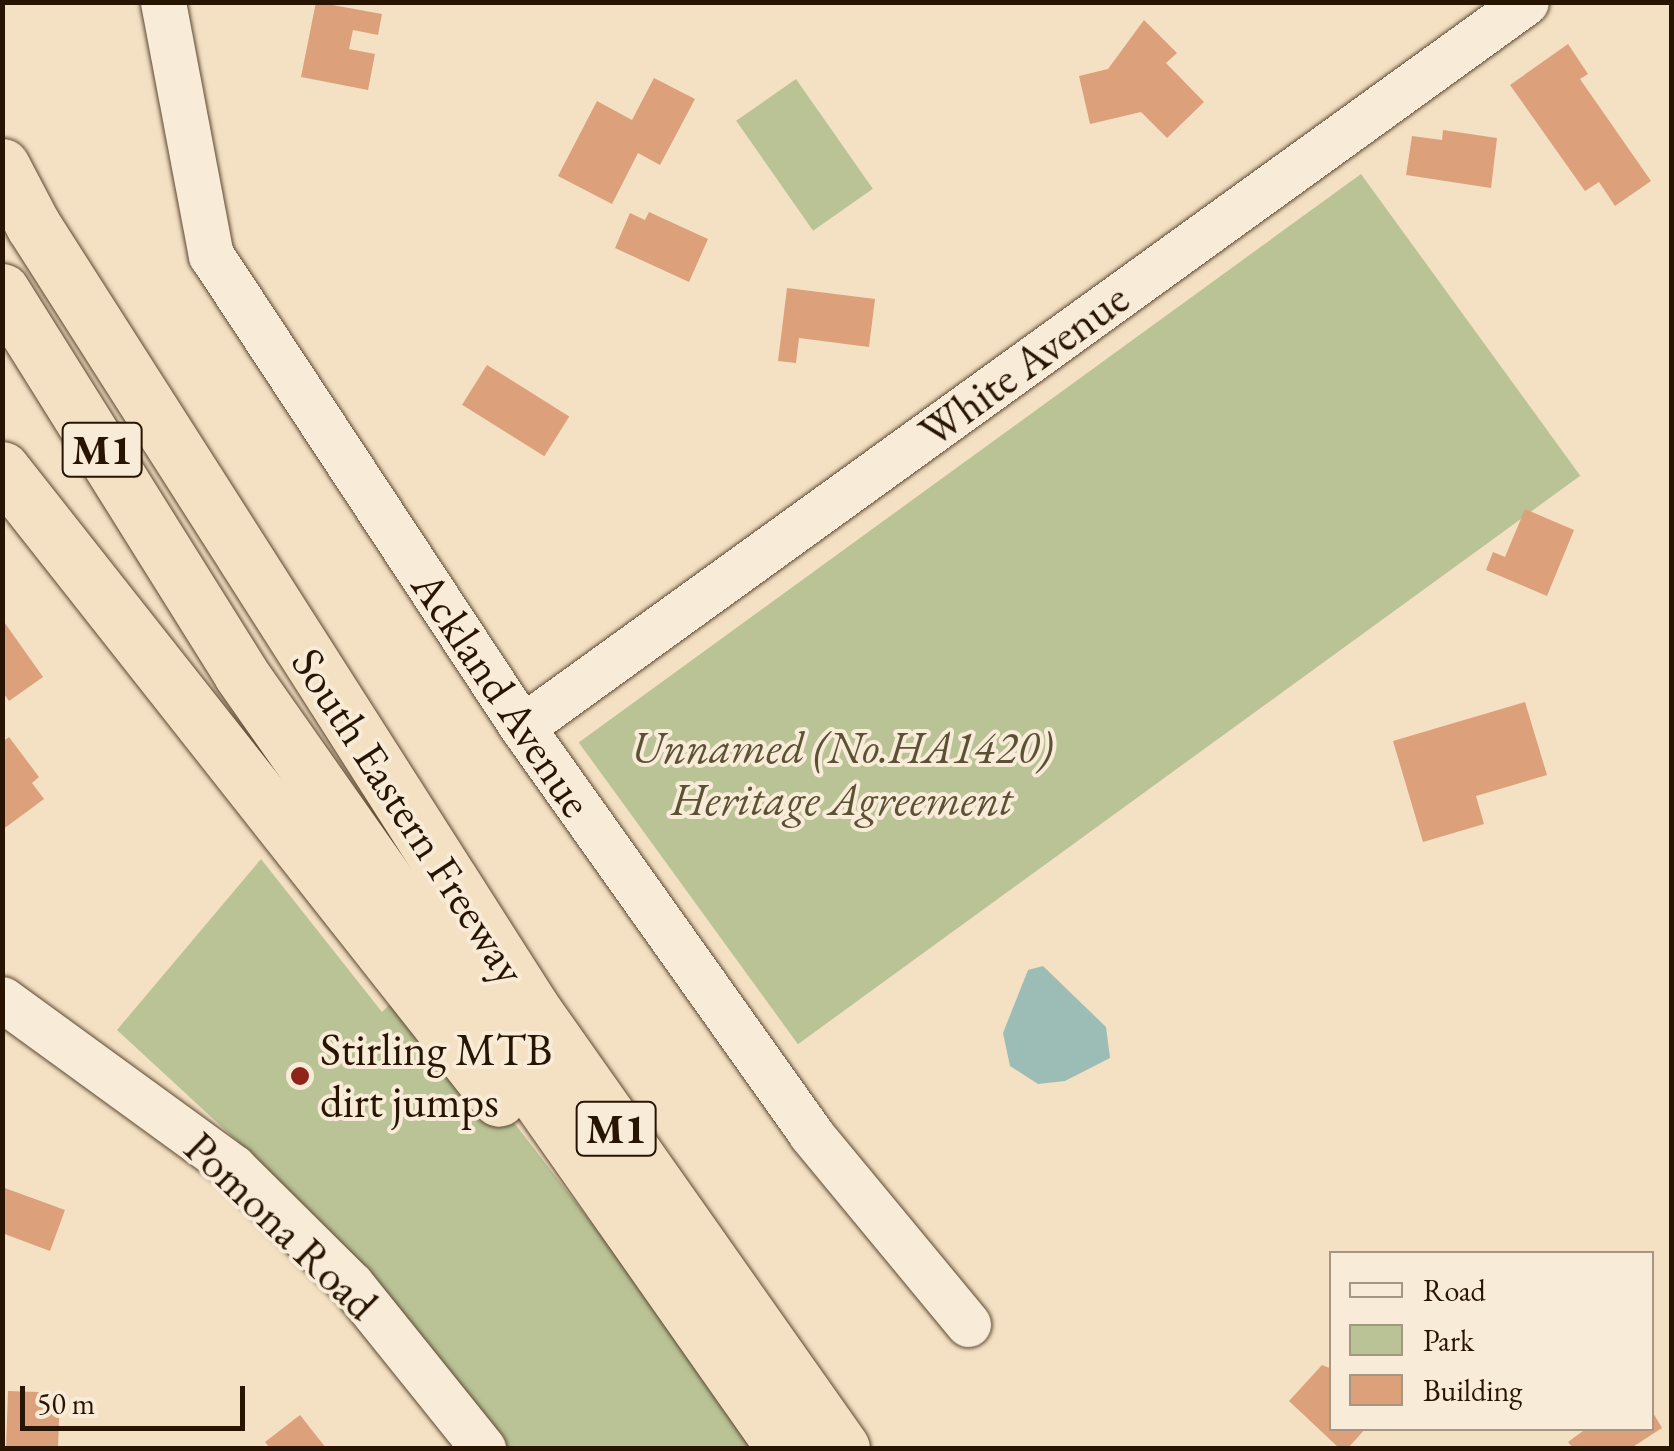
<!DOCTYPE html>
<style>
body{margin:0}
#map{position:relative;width:1674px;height:1451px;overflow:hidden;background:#f4e0c3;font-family:"EB Garamond",serif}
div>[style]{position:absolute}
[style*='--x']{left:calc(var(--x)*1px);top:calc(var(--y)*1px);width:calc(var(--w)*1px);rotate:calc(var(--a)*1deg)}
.green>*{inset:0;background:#b9c396;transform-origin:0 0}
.water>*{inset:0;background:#9cbdb5}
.building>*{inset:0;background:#dca17b;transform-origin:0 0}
.roads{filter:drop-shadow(0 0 2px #5b4832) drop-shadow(0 0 2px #5b4832)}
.minor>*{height:45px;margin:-22.5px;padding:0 22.5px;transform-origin:22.5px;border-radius:22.5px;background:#f8ebd8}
.highway>*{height:55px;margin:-27.5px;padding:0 27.5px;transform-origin:27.5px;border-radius:27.5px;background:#f4e0c3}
.dots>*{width:28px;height:28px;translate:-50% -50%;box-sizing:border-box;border:5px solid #f8ebd8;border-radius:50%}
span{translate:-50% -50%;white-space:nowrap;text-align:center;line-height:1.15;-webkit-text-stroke:8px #f8ebd8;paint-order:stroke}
.shield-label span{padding:2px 8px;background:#f8ebd8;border:2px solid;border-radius:8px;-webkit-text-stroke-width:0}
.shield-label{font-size:42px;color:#281501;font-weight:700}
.street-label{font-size:45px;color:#281501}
.park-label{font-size:45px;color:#5b5235;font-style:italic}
.poi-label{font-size:45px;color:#281501}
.left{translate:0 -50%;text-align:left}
.frame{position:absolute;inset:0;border:5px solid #281501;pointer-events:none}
.legend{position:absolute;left:1329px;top:1251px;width:325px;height:180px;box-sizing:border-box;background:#f8ebd8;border:2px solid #a59582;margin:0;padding:12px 18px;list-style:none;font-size:30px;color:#281501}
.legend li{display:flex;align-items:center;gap:20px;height:50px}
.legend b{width:50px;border:2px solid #a59582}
.scale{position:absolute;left:20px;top:1386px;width:225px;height:45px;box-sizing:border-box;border:5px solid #281501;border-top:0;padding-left:12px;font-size:30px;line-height:35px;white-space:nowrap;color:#281501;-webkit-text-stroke:8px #f8ebd8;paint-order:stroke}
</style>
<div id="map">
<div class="green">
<div style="left:796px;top:79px;width:134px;height:73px;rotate:55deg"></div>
<div style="left:1361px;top:174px;width:373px;height:967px;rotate:54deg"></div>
<div style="clip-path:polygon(261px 859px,382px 1012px,408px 986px,615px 1253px,784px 1448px,483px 1448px,248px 1151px,117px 1030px)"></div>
</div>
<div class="water">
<div style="clip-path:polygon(1043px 966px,1106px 1027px,1110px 1058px,1065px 1081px,1038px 1084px,1010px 1066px,1003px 1033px,1028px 970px)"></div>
</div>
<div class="building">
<div style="clip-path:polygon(316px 2px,382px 14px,378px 35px,353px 30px,349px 49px,375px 54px,368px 90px,301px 77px)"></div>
<div style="clip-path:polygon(1144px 20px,1177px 53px,1166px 63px,1204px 102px,1167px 138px,1141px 112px,1090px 124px,1079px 76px,1108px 69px)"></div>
<div style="clip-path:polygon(1568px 44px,1588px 74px,1580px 79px,1651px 181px,1615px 206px,1599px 182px,1585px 191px,1510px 85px)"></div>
<div style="clip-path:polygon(654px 78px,695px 99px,660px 165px,638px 153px,612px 204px,558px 176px,597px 101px,632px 120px)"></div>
<div style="clip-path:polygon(1443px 130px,1497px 138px,1491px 188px,1406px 175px,1412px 136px,1442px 140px)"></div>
<div style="clip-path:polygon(649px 212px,708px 239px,689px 282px,615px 248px,630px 213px,645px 220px)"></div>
<div style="clip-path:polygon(787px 288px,875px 299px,869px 347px,799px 338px,796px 363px,778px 361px)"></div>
<div style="left:487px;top:365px;width:97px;height:47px;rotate:32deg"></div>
<div style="clip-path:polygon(1525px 509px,1574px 530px,1547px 596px,1486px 570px,1493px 552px,1505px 557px)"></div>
<div style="clip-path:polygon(2px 619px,43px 677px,9px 701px,2px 691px)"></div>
<div style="clip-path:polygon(1525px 702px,1547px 775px,1476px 796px,1484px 824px,1423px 842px,1393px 741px)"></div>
<div style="clip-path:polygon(9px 737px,39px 777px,32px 783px,44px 799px,2px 830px,2px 742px)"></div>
<div style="clip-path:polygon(2px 1187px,65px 1210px,50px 1251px,2px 1233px)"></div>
<div style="clip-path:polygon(1322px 1365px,1332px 1369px,1332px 1428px,1366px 1428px,1348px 1448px,1339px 1448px,1289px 1401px)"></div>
<div style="left:8px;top:1391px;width:52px;height:57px;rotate:2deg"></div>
<div style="clip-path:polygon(1652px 1411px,1662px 1428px,1631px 1448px,1573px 1448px,1568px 1442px,1587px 1428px,1652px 1428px)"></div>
<div style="clip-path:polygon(300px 1415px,326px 1448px,270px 1448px,265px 1442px)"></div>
</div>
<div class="roads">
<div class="minor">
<div style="--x:163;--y:2;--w:258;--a:79.3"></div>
<div style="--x:211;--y:255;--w:565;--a:56.62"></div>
<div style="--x:522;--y:727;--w:498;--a:54.6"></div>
<div style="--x:810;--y:1133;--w:248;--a:50.4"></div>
<div style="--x:522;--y:727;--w:1238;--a:-35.83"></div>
<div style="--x:2;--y:999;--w:286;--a:36"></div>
<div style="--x:233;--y:1167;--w:166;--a:44.8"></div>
<div style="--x:351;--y:1284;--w:211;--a:51.2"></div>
</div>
<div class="highway">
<div style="--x:2;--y:166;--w:67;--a:62.3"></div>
<div style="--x:33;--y:225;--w:928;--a:57.49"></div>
<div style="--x:532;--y:1008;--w:538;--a:54.83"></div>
<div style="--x:2;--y:291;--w:451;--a:58"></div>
<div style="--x:241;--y:674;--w:945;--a:54.95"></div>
<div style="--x:2;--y:469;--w:802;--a:51.73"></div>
</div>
</div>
<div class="dots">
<div style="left:300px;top:1076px;background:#8f2418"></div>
</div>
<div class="shield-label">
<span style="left:102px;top:450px">M1</span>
<span style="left:616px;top:1129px">M1</span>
</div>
<div class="street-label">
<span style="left:1024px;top:365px;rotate:-36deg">White Avenue</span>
<span style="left:502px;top:694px;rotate:56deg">Ackland Avenue</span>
<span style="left:409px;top:816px;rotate:57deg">South Eastern Freeway</span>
<span style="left:281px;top:1226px;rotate:44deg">Pomona Road</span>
</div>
<div class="park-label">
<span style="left:842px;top:774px">Unnamed (No.HA1420)<br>Heritage Agreement</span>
</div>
<div class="poi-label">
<span class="left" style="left:320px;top:1076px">Stirling MTB<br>dirt jumps</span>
</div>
<div class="frame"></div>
<ul class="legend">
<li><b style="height:12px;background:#f8ebd8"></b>Road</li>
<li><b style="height:28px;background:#b9c396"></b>Park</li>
<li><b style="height:28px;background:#dca17b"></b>Building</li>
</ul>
<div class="scale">50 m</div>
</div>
